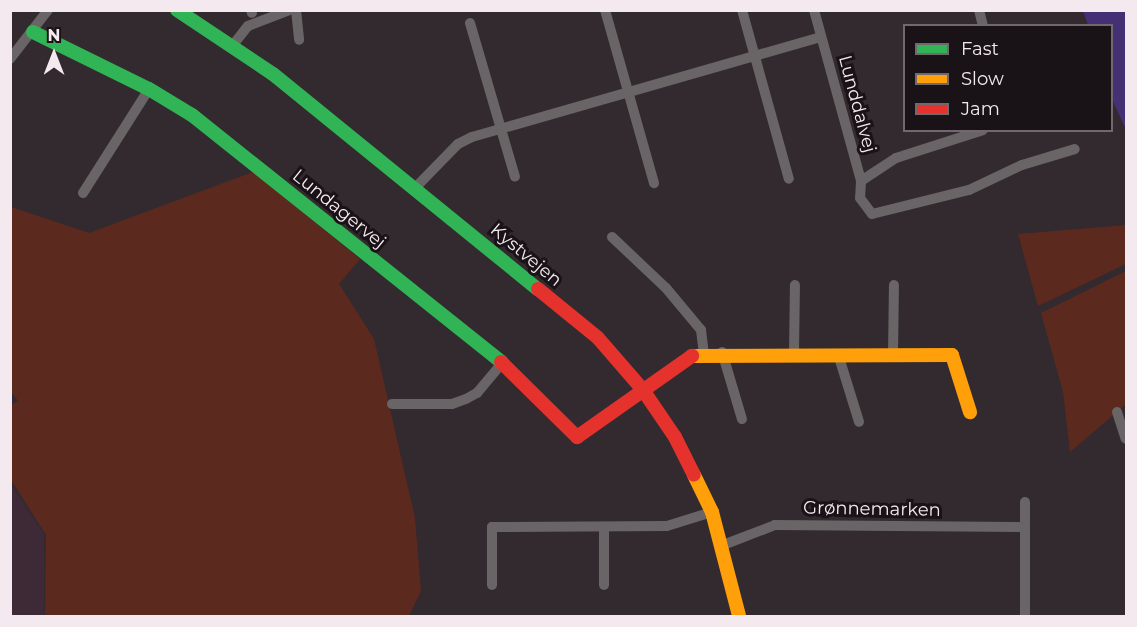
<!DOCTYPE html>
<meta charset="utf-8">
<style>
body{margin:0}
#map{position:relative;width:1137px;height:627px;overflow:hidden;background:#322a2f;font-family:Montserrat,sans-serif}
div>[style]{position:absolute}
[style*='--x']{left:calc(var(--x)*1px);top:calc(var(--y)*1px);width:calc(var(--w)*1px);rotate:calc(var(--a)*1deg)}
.built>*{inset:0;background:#3e2a36}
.green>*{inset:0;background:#5c291f}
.water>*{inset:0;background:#453076}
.street>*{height:10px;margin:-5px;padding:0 5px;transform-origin:5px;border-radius:5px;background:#696466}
.fast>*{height:14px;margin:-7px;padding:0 7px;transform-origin:7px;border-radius:7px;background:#30b455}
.slow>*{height:14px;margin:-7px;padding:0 7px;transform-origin:7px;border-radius:7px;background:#ff9f0a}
.jam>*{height:14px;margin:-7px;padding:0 7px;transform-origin:7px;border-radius:7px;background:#e5322d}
span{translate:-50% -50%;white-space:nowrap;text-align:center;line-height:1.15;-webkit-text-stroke:6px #191216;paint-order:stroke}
.street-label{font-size:18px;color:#f4e9ef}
.frame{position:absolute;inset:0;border:12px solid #f4e9ef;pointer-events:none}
.legend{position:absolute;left:903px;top:24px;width:210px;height:108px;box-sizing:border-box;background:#191216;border:2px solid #71686d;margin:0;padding:8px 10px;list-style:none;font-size:18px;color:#f4e9ef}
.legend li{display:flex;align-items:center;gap:12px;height:30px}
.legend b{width:30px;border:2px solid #71686d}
.north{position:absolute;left:24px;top:24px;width:60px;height:60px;-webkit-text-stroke:4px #191216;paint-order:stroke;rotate:0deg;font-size:16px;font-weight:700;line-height:24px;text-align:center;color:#f4e9ef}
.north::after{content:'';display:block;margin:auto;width:21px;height:27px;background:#f4e9ef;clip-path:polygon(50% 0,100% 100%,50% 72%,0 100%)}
</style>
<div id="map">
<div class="built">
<div style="clip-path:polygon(10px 483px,44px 534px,44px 616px,11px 616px)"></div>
</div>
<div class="green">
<div style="clip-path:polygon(253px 172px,360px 259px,339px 284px,374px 339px,415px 518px,421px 591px,409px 616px,45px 616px,46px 535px,11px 480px,11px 405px,18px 401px,10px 390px,11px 207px,89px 233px)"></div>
<div style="clip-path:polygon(1126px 225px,1126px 264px,1038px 306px,1018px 234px)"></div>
<div style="clip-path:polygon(1126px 271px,1126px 404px,1070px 452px,1063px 392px,1041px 313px)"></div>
</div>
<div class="water">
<div style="clip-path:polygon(1083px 11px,1126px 11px,1126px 130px,1112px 99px,1112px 26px,1088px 25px)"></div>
</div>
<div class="street">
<div style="--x:251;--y:10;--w:3;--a:72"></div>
<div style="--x:296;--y:10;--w:30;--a:84"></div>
<div style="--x:605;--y:10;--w:180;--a:74.2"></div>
<div style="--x:742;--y:10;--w:175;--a:74.5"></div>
<div style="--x:814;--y:10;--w:177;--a:74.6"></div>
<div style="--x:861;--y:181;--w:17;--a:93"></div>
<div style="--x:860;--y:198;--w:20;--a:53"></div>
<div style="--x:872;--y:214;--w:100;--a:-13.9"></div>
<div style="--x:969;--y:190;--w:59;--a:-25.3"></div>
<div style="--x:1022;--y:165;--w:55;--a:-16.8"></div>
<div style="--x:979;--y:10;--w:16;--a:76"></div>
<div style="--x:470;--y:23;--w:160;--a:73.7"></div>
<div style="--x:233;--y:45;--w:24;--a:-52"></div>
<div style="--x:248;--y:26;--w:45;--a:-20.9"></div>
<div style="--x:10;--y:59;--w:62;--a:-52.2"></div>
<div style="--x:861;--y:181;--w:42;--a:-33.3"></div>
<div style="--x:896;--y:158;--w:91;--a:-17.8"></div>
<div style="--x:416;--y:187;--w:60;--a:-45.7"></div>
<div style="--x:458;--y:144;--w:16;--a:-27"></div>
<div style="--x:472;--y:137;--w:363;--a:-16"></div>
<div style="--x:83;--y:193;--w:123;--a:-57.6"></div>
<div style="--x:612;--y:237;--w:74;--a:43.4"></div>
<div style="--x:666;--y:288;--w:55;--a:50.2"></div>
<div style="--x:701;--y:330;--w:23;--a:83"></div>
<div style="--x:722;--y:352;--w:70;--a:73.4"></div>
<div style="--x:794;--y:353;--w:68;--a:-89.2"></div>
<div style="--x:838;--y:354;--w:71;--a:72.8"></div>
<div style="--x:893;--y:354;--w:69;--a:-89.2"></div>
<div style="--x:392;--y:404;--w:60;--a:0"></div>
<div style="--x:452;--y:404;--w:15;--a:-20"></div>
<div style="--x:466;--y:399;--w:13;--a:-29"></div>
<div style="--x:477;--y:393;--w:39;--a:-50"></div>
<div style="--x:1117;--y:412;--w:28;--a:72"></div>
<div style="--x:604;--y:527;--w:58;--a:90"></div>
<div style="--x:1025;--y:527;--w:25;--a:-90"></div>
<div style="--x:723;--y:545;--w:56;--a:-21"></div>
<div style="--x:775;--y:525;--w:250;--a:0.5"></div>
<div style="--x:1025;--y:527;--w:89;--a:90"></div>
<div style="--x:492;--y:585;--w:58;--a:-90"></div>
<div style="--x:492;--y:527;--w:175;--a:-0.3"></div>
<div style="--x:667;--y:526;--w:47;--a:-17.3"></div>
</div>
<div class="fast">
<div style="--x:177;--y:10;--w:115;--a:33.7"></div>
<div style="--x:273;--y:74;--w:341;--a:39.1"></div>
<div style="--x:33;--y:32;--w:129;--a:26.2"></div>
<div style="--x:149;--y:89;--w:50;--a:31.2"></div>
<div style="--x:192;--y:115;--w:396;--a:38.6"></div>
</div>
<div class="slow">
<div style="--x:692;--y:356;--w:260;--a:-0.2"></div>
<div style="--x:952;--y:355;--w:60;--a:72.5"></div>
<div style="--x:694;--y:475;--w:41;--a:64.1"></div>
<div style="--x:712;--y:512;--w:107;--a:75.4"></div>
</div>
<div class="jam">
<div style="--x:538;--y:289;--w:77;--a:39.2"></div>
<div style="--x:598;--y:338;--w:69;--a:49.1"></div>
<div style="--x:643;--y:390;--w:57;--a:55.8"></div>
<div style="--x:675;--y:437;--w:42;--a:63.4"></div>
<div style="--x:501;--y:362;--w:107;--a:44.6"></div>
<div style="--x:577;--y:437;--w:141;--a:-35.2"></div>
</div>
<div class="street-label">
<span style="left:857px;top:104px;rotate:75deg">Lunddalvej</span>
<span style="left:339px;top:209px;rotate:39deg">Lundagervej</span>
<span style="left:526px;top:255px;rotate:40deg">Kystvejen</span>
<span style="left:872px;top:509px;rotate:1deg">Grønnemarken</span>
</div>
<div class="frame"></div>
<ul class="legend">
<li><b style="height:8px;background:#30b455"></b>Fast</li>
<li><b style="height:8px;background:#ff9f0a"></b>Slow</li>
<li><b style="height:8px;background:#e5322d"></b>Jam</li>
</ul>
<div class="north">N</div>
</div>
